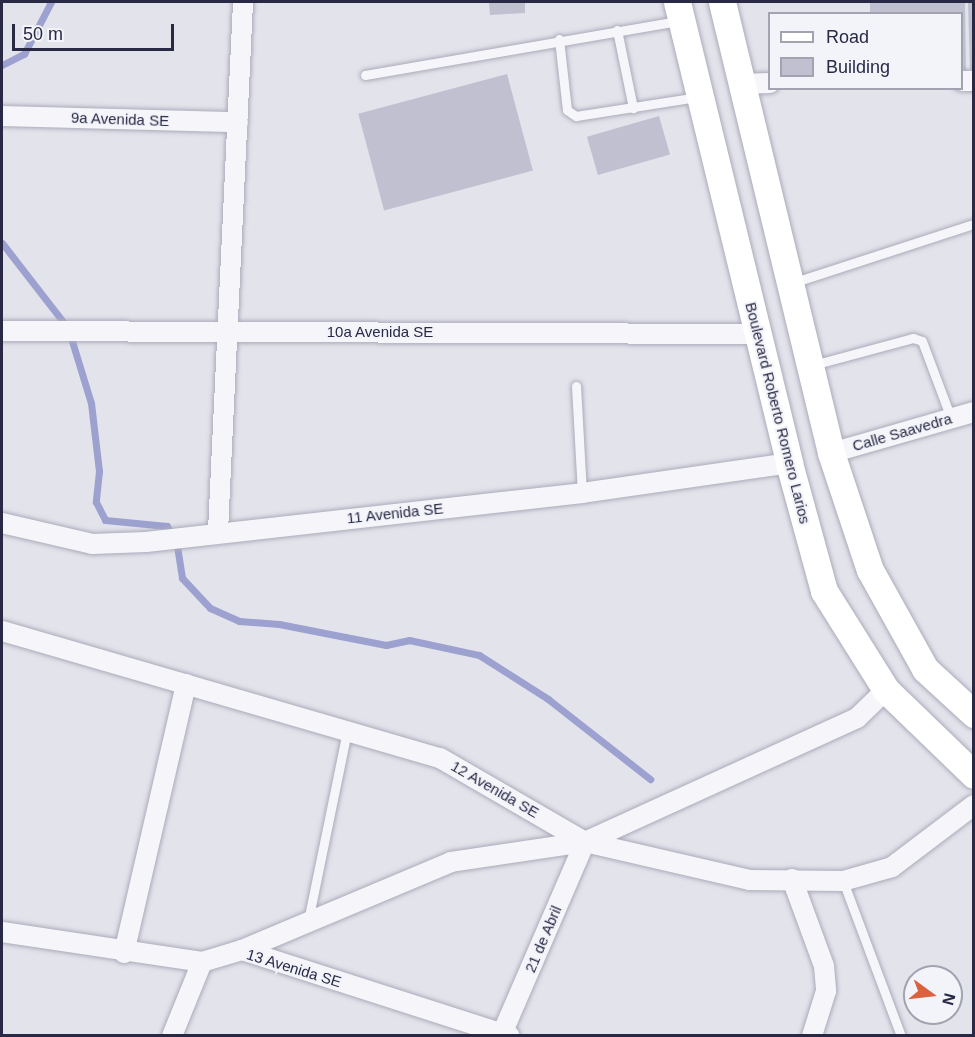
<!DOCTYPE html>
<style>
body{margin:0}
#map{position:relative;width:975px;height:1037px;overflow:hidden;background:#e3e3ec;font-family:Helvetica,sans-serif}
div>[style]{position:absolute}
[style*='--x']{left:calc(var(--x)*1px);top:calc(var(--y)*1px);width:calc(var(--w)*1px);rotate:calc(var(--a)*1deg)}
.stream>*{height:7px;margin:-3.5px;padding:0 3.5px;transform-origin:3.5px;border-radius:3.5px;background:#9ca1cf}
.building>*{inset:0;background:#c0c0d0;transform-origin:0 0}
.roads{filter:drop-shadow(0 0 2px #ababba) drop-shadow(0 0 2px #ababba)}
.service>*{height:9px;margin:-4.5px;padding:0 4.5px;transform-origin:4.5px;border-radius:4.5px;background:#f6f6fa}
.minor>*{height:20px;margin:-10px;padding:0 10px;transform-origin:10px;border-radius:10px;background:#f6f6fa}
.secondary>*{height:27px;margin:-13.5px;padding:0 13.5px;transform-origin:13.5px;border-radius:13.5px;background:#fff}
span{translate:-50% -50%;white-space:nowrap;text-align:center;line-height:1.15;-webkit-text-stroke:4.5px #f3f4f9;paint-order:stroke}
.street-label{font-size:15px;color:#292946}
.frame{position:absolute;inset:0;border:3px solid #292946;pointer-events:none}
.legend{position:absolute;left:768px;top:12px;width:195px;height:78px;box-sizing:border-box;background:#f3f4f9;border:2px solid #a2a3b1;margin:0;padding:8px 10px;list-style:none;font-size:18px;color:#292946}
.legend li{display:flex;align-items:center;gap:12px;height:30px}
.legend b{width:30px;border:2px solid #a2a3b1}
.north{position:absolute;left:903px;top:965px;width:60px;height:60px;box-sizing:border-box;background:#f3f4f9;border:2px solid #a2a3b1;border-radius:50%;rotate:105deg;font-size:16px;font-weight:700;line-height:24px;text-align:center;color:#292946}
.north::after{content:'';display:block;margin:auto;width:21px;height:27px;background:#da623f;clip-path:polygon(50% 0,100% 100%,50% 72%,0 100%)}
.scale{position:absolute;left:12px;top:24px;width:162px;height:27px;box-sizing:border-box;border:3px solid #292946;border-top:0;padding-left:8px;font-size:18px;line-height:21px;white-space:nowrap;color:#292946;-webkit-text-stroke:4px #f3f4f9;paint-order:stroke}
</style>
<div id="map">
<div class="stream">
<div style="--x:2;--y:65;--w:25;--a:-27"></div>
<div style="--x:24;--y:54;--w:59;--a:-62.6"></div>
<div style="--x:2;--y:243;--w:108;--a:52.2"></div>
<div style="--x:68;--y:328;--w:78;--a:73"></div>
<div style="--x:91;--y:403;--w:68;--a:83.3"></div>
<div style="--x:99;--y:471;--w:31;--a:96"></div>
<div style="--x:96;--y:502;--w:20;--a:63"></div>
<div style="--x:105;--y:520;--w:62;--a:5.5"></div>
<div style="--x:167;--y:526;--w:22;--a:63"></div>
<div style="--x:177;--y:546;--w:32;--a:81"></div>
<div style="--x:182;--y:578;--w:41;--a:47"></div>
<div style="--x:210;--y:608;--w:32;--a:24"></div>
<div style="--x:239;--y:621;--w:40;--a:4.3"></div>
<div style="--x:279;--y:624;--w:109;--a:11.1"></div>
<div style="--x:386;--y:645;--w:24;--a:-12"></div>
<div style="--x:409;--y:640;--w:72;--a:12.1"></div>
<div style="--x:479;--y:655;--w:82;--a:32.5"></div>
<div style="--x:548;--y:699;--w:130;--a:38.1"></div>
</div>
<div class="building">
<div style="clip-path:polygon(489px 2px,525px 2px,525px 13px,490px 15px)"></div>
<div style="clip-path:polygon(870px 2px,965px 2px,966px 72px,962px 72px,962px 14px,870px 14px)"></div>
<div style="clip-path:polygon(968px 2px,974px 2px,974px 69px,970px 70px)"></div>
<div style="left:507px;top:74px;width:100px;height:154px;rotate:75deg"></div>
<div style="left:659px;top:116px;width:40px;height:75px;rotate:74deg"></div>
</div>
<div class="roads">
<div class="service">
<div style="--x:617;--y:30;--w:80;--a:78.4"></div>
<div style="--x:559;--y:39;--w:71;--a:83.6"></div>
<div style="--x:567;--y:110;--w:11;--a:34"></div>
<div style="--x:576;--y:116;--w:122;--a:-8.9"></div>
<div style="--x:365;--y:75;--w:319;--a:-9.8"></div>
<div style="--x:792;--y:283;--w:191;--a:-18"></div>
<div style="--x:813;--y:365;--w:104;--a:-15.1"></div>
<div style="--x:913;--y:338;--w:9;--a:18"></div>
<div style="--x:922;--y:341;--w:82;--a:69.4"></div>
<div style="--x:576;--y:386;--w:107;--a:86.8"></div>
<div style="--x:843;--y:881;--w:165;--a:69.5"></div>
<div style="--x:308;--y:921;--w:194;--a:-78.4"></div>
</div>
<div class="minor">
<div style="--x:962;--y:81;--w:12;--a:0"></div>
<div style="--x:742;--y:84;--w:28;--a:-2"></div>
<div style="--x:2;--y:116;--w:236;--a:1.5"></div>
<div style="--x:2;--y:331;--w:756;--a:0.23"></div>
<div style="--x:831;--y:453;--w:149;--a:-16"></div>
<div style="--x:2;--y:523;--w:92;--a:13.1"></div>
<div style="--x:92;--y:544;--w:54;--a:-2.1"></div>
<div style="--x:146;--y:542;--w:439;--a:-6.4"></div>
<div style="--x:582;--y:493;--w:209;--a:-8.2"></div>
<div style="--x:218;--y:531;--w:530;--a:-87.29"></div>
<div style="--x:2;--y:631;--w:456;--a:16.2"></div>
<div style="--x:440;--y:758;--w:168;--a:30.1"></div>
<div style="--x:585;--y:842;--w:168;--a:13"></div>
<div style="--x:749;--y:880;--w:94;--a:0.6"></div>
<div style="--x:843;--y:881;--w:51;--a:-15.9"></div>
<div style="--x:892;--y:867;--w:103;--a:-37.1"></div>
<div style="--x:792;--y:879;--w:93;--a:69.8"></div>
<div style="--x:824;--y:966;--w:25;--a:85"></div>
<div style="--x:826;--y:991;--w:47;--a:107.3"></div>
<div style="--x:2;--y:932;--w:202;--a:8.5"></div>
<div style="--x:202;--y:962;--w:42;--a:-16.7"></div>
<div style="--x:242;--y:950;--w:281;--a:17.8"></div>
<div style="--x:242;--y:950;--w:227;--a:-22.8"></div>
<div style="--x:451;--y:862;--w:135;--a:-8.5"></div>
<div style="--x:585;--y:842;--w:299;--a:-24.5"></div>
<div style="--x:857;--y:718;--w:40;--a:-44"></div>
<div style="--x:124;--y:953;--w:276;--a:-77"></div>
<div style="--x:172;--y:1036;--w:80;--a:-67.9"></div>
<div style="--x:501;--y:1036;--w:211;--a:-66.6"></div>
</div>
<div class="secondary">
<div style="--x:677;--y:2;--w:474;--a:76.3"></div>
<div style="--x:789;--y:463;--w:133;--a:74.7"></div>
<div style="--x:824;--y:591;--w:117;--a:57.9"></div>
<div style="--x:886;--y:690;--w:122;--a:44"></div>
<div style="--x:722;--y:2;--w:464;--a:76.4"></div>
<div style="--x:831;--y:453;--w:123;--a:71.6"></div>
<div style="--x:870;--y:570;--w:113;--a:60.9"></div>
<div style="--x:925;--y:669;--w:67;--a:42.6"></div>
</div>
</div>
<div class="street-label">
<span style="left:120px;top:119px;rotate:2deg">9a Avenida SE</span>
<span style="left:380px;top:332px">10a Avenida SE</span>
<span style="left:778px;top:413px;rotate:76deg">Boulevard Roberto Romero Larios</span>
<span style="left:902px;top:432px;rotate:-16deg">Calle Saavedra</span>
<span style="left:395px;top:513px;rotate:-6deg">11 Avenida SE</span>
<span style="left:495px;top:789px;rotate:30deg">12 Avenida SE</span>
<span style="left:543px;top:939px;rotate:-67deg">21 de Abril</span>
<span style="left:294px;top:968px;rotate:17deg">13 Avenida SE</span>
</div>
<div class="frame"></div>
<ul class="legend">
<li><b style="height:8px;background:#fff"></b>Road</li>
<li><b style="height:16px;background:#c0c0d0"></b>Building</li>
</ul>
<div class="north">N</div>
<div class="scale">50 m</div>
</div>
